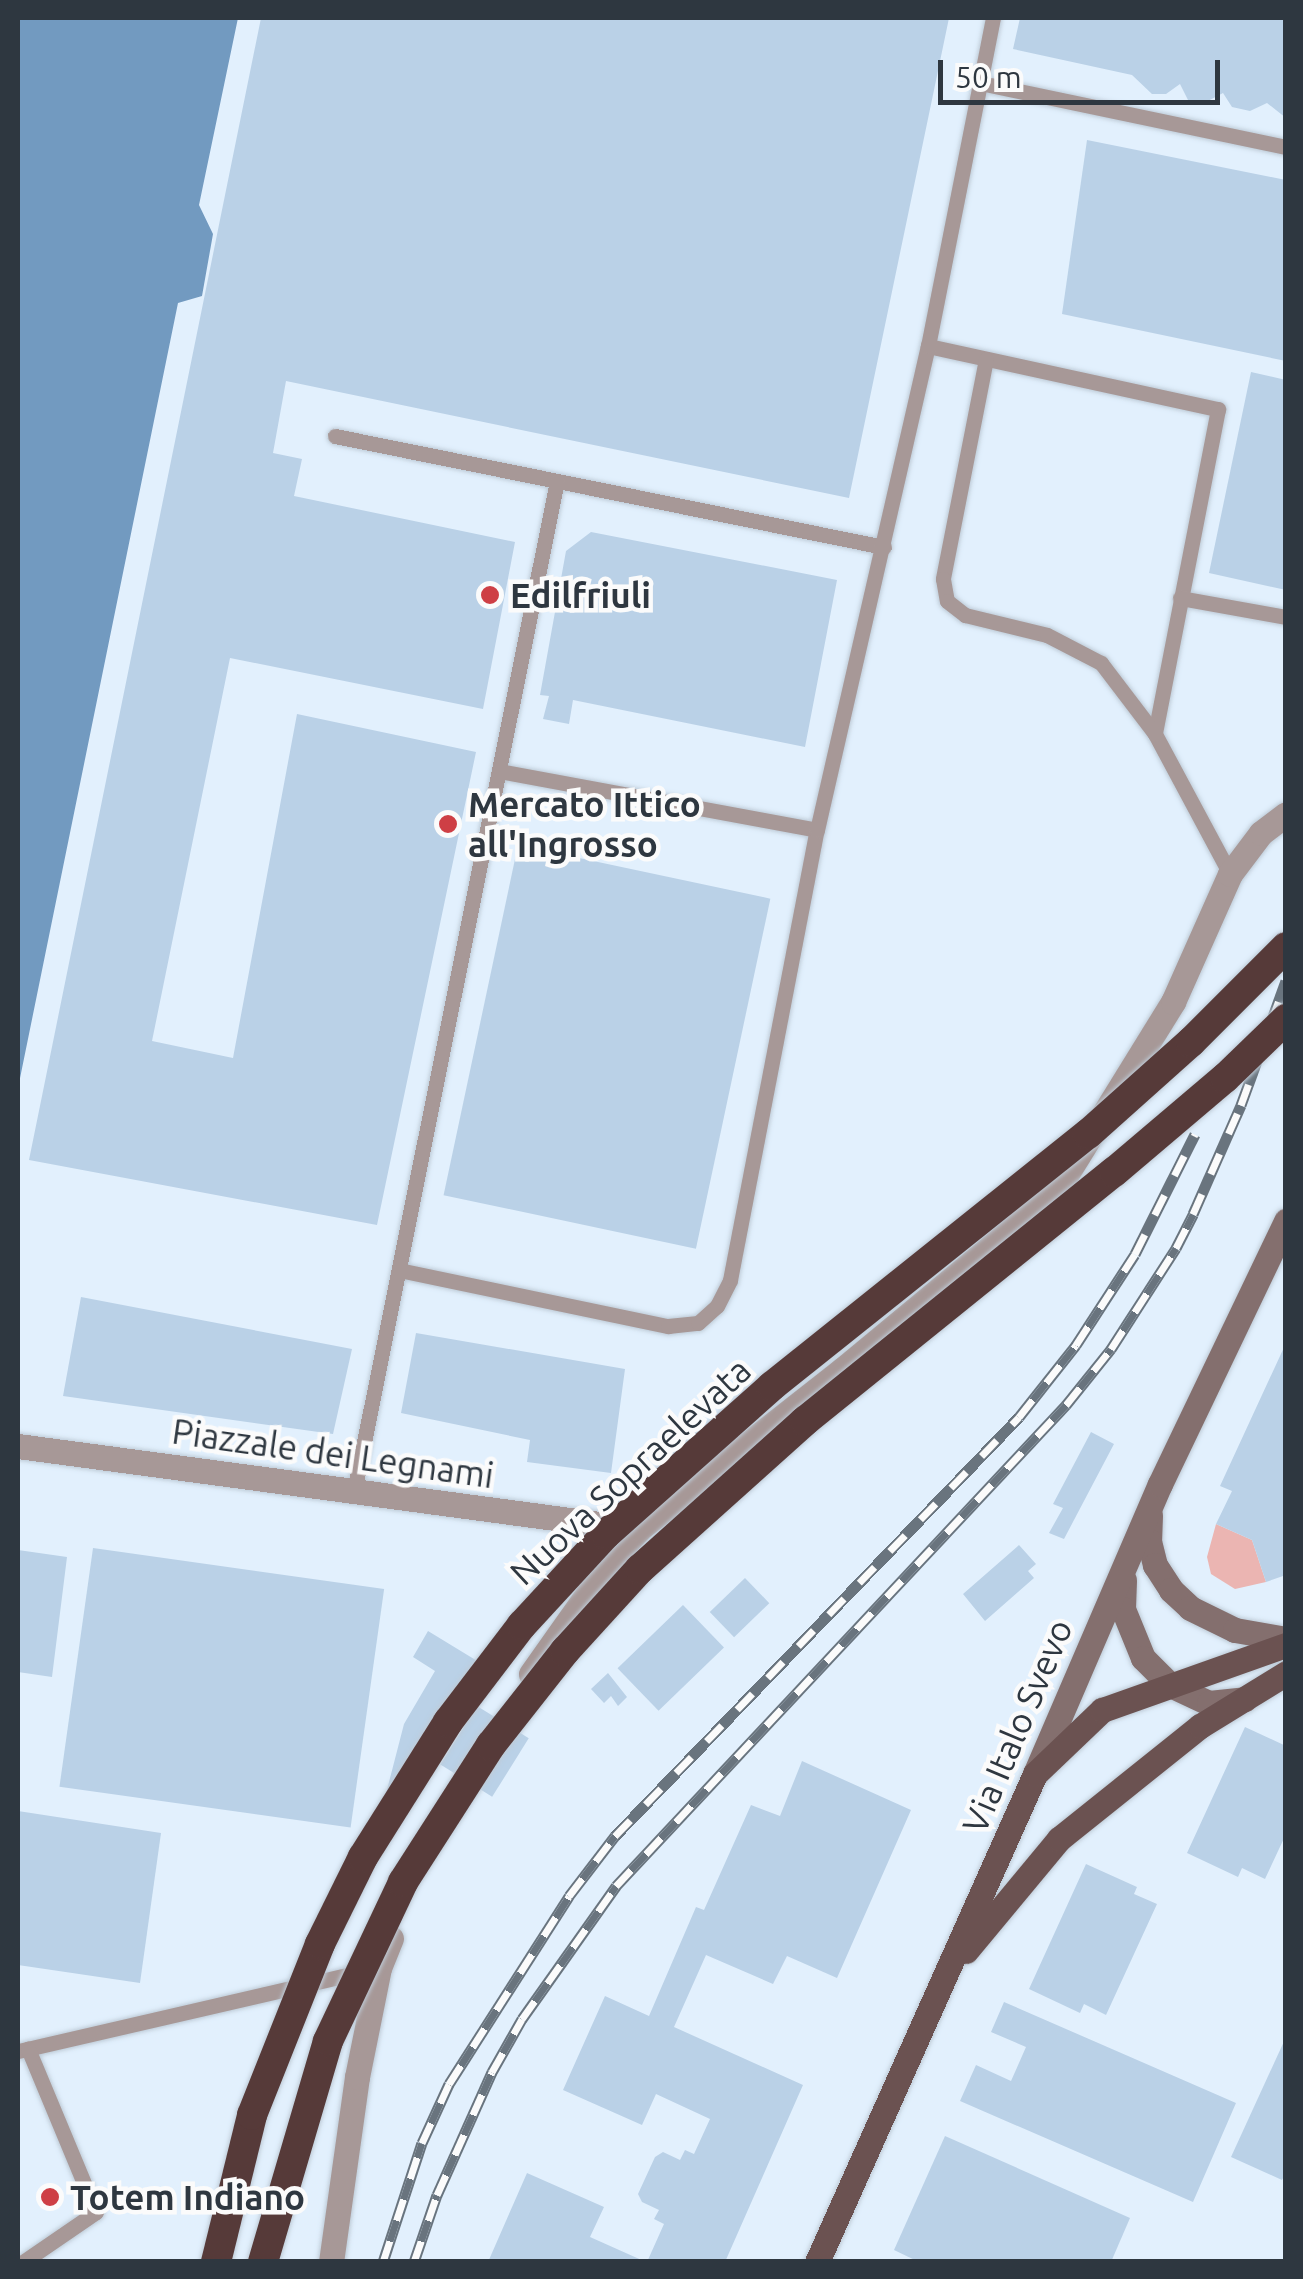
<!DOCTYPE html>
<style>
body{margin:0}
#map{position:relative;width:1303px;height:2279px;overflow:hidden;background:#e2f0fd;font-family:Ubuntu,sans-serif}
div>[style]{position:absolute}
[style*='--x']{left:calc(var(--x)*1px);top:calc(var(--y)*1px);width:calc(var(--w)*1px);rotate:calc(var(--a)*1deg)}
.green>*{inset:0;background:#ebb5b2}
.water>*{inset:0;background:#729ac0}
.building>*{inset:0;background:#bad1e7;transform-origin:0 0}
.roads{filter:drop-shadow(0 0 2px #becbd7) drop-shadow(0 0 2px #becbd7)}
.lane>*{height:15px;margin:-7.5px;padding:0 7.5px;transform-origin:7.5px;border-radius:7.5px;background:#a79897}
.street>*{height:25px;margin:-12.5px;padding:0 12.5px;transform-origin:12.5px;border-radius:12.5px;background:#a79897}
.secondary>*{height:25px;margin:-12.5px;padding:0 12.5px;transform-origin:12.5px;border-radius:12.5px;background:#846f6e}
.primary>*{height:25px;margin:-12.5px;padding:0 12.5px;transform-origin:12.5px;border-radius:12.5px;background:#6b5251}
.rail>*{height:11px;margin-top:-5.5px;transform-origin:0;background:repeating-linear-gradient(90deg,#fbfbfb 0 22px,#69747e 0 44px);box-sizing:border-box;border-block:2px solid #69747e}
.bridges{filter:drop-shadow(0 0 2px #becbd7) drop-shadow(0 0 2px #becbd7)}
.highway-bridge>*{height:30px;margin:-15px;padding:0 15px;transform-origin:15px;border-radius:15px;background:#563a39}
.dots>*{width:28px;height:28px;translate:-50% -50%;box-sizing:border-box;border:5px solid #fbfbfb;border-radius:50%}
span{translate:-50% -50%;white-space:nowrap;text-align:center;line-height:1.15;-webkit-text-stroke:9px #fbfbfb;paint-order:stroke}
.poi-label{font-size:35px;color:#2e3740;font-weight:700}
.left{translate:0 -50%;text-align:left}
.street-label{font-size:35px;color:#2e3740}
.frame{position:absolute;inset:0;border:20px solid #2e3740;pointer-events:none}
.scale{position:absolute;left:938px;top:60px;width:282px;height:45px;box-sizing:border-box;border:5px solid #2e3740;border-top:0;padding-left:12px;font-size:30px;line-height:35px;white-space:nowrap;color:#2e3740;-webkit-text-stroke:8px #fbfbfb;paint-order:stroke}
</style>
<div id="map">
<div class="green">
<div style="clip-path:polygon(1216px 1524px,1252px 1540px,1266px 1582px,1235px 1589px,1211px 1574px,1207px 1557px)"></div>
</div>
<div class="water">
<div style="clip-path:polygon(18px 18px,238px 18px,199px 205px,213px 234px,202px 296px,178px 303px,18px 1088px)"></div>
</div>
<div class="building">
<div style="clip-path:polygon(261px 18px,949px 18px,849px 498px,286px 381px,273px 453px,302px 459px,294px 496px,515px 542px,483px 709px,230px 658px,152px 1041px,233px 1058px,297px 714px,476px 752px,377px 1225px,29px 1160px)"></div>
<div style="clip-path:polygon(1020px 18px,1286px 18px,1286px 118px,1267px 103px,1250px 111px,1232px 107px,1223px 93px,1206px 102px,1188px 100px,1180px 84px,1166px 94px,1152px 94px,1132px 75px,1013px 49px)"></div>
<div style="clip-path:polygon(1087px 140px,1286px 180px,1286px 361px,1062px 314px)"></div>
<div style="clip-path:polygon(1251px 372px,1286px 380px,1286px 590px,1209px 573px)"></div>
<div style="clip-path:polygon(591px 532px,837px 580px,805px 747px,573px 700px,569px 724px,543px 719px,549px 696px,540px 695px,566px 551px)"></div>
<div style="left:518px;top:845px;width:258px;height:358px;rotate:12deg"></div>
<div style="clip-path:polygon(81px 1297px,352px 1349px,333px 1434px,63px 1396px)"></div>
<div style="clip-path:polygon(416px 1333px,625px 1369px,611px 1473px,527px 1462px,530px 1440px,401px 1413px)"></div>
<div style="clip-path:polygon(1286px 1343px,1286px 1575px,1266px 1582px,1252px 1540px,1216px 1524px,1232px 1491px,1220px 1486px)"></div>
<div style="clip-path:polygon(1091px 1432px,1114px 1444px,1064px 1539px,1049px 1533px,1063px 1508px,1053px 1504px)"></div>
<div style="clip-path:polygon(1019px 1545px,1036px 1564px,1028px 1571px,1034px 1578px,985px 1621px,963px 1594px)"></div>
<div style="left:93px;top:1548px;width:294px;height:241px;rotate:8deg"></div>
<div style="clip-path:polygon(18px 1550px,67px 1557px,52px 1677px,18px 1672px)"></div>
<div style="left:745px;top:1578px;width:35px;height:49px;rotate:46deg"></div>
<div style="left:683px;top:1605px;width:59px;height:91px;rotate:46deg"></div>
<div style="clip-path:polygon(428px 1631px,492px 1670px,381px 1813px,404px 1724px,435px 1671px,413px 1657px)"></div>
<div style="clip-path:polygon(608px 1673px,627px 1697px,618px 1706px,611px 1696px,604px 1703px,591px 1689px)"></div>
<div style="left:477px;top:1706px;width:61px;height:69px;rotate:32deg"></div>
<div style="clip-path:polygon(1245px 1727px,1286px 1746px,1286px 1834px,1265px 1879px,1242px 1868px,1238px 1877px,1187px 1853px)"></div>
<div style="clip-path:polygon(802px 1761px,911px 1810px,837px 1978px,787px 1956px,773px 1984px,706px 1955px,674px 2027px,803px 2085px,725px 2262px,647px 2262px,664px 2224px,654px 2219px,659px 2210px,642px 2202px,638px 2194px,655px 2157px,663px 2152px,680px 2160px,685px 2150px,694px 2154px,710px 2119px,656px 2094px,642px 2125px,563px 2090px,605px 1996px,649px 2016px,696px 1907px,704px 1910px,751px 1805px,780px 1816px)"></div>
<div style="clip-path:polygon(18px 1811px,161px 1833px,140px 1983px,18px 1965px)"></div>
<div style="clip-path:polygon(1086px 1864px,1137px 1887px,1134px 1894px,1157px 1904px,1106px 2015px,1084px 2004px,1080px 2013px,1029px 1989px)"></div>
<div style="clip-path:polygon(1004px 2002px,1236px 2103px,1193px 2202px,960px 2101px,976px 2065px,1011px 2081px,1026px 2047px,991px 2032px)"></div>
<div style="clip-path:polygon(1286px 2037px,1286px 2173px,1282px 2180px,1231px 2157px)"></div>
<div style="clip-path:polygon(945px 2136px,1130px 2218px,1111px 2262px,919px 2262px,894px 2250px)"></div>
<div style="clip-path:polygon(527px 2173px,604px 2207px,590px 2237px,646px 2262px,488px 2262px)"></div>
</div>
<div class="roads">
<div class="lane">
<div style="--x:980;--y:83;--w:313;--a:11.8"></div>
<div style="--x:928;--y:346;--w:297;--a:12.3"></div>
<div style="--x:1218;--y:409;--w:331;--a:101"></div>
<div style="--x:1155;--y:734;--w:159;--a:61.8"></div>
<div style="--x:986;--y:359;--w:224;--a:101.1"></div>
<div style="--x:943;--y:579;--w:22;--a:80"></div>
<div style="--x:947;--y:601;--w:23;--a:38"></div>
<div style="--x:965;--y:615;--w:84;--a:13.7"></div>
<div style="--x:1047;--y:635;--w:61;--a:27.4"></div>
<div style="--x:1101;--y:663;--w:89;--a:52.7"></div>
<div style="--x:335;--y:436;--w:560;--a:11.43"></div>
<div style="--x:1180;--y:598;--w:108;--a:10.2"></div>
<div style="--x:499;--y:771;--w:323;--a:10.5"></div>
<div style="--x:399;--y:1270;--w:275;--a:11.8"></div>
<div style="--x:668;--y:1326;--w:30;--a:-6"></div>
<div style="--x:698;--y:1323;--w:25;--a:-42"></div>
<div style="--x:717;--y:1306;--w:29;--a:-63"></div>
<div style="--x:730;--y:1280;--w:458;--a:-79.1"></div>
<div style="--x:817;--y:830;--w:497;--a:-77.1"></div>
<div style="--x:928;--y:346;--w:334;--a:-78.8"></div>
<div style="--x:354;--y:1492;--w:1031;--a:-78.65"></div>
<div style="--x:18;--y:2051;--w:352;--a:-13"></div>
<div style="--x:23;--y:2262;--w:88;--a:-34.4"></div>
<div style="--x:96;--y:2212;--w:177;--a:-112.6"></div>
</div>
<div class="street">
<div style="--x:18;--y:1446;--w:616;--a:7.64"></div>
<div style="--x:531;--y:1674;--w:146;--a:-54.8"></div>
<div style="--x:615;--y:1555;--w:35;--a:-47"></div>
<div style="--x:639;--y:1529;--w:258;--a:-38.1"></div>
<div style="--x:842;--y:1370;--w:277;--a:-39.7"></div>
<div style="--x:1055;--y:1193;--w:225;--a:-58.3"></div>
<div style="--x:1173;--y:1002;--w:140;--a:-66"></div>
<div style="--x:1230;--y:874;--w:51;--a:-52.9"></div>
<div style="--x:1261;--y:833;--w:31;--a:-37"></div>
<div style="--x:331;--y:2262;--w:187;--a:-82"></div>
<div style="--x:357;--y:2077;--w:111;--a:-78.6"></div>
<div style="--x:379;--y:1968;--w:32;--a:-68"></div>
</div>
<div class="secondary">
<div style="--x:1150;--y:1515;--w:26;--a:92"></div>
<div style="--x:1149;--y:1541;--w:25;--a:76"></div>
<div style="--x:1155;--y:1565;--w:30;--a:57"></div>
<div style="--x:1171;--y:1590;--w:26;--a:43"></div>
<div style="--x:1190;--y:1608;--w:50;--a:26.1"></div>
<div style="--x:1235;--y:1630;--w:52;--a:10"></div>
<div style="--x:1124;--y:1580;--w:29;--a:92"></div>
<div style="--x:1123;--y:1609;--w:53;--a:67.8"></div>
<div style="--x:1143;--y:1658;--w:38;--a:45"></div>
<div style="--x:1170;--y:1685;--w:43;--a:24.8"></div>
<div style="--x:1209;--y:1703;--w:36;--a:-6"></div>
<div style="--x:1035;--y:1774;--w:316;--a:-66.7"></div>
<div style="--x:1160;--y:1484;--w:292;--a:-64.4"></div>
</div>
<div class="primary">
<div style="--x:966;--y:1951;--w:146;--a:-50.3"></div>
<div style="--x:1059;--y:1839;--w:181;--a:-38.7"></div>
<div style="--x:1200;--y:1726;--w:101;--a:-31.6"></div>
<div style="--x:817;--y:2262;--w:534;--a:-65.93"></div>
<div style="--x:1035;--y:1774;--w:93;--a:-43.7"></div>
<div style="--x:1102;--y:1710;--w:195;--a:-19.5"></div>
</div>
</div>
<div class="rail">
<div style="--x:383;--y:2262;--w:125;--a:-71.9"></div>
<div style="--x:422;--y:2143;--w:65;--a:-65.4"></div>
<div style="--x:449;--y:2084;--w:223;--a:-57.4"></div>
<div style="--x:569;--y:1896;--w:76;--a:-52.5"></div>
<div style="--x:615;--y:1836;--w:582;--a:-46.04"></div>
<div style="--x:1019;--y:1417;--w:92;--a:-51.6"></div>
<div style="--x:1076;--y:1345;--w:108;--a:-57"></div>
<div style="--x:1135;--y:1254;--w:134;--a:-63.4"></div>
<div style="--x:414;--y:2262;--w:71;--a:-71.1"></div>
<div style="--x:437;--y:2195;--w:135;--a:-65.9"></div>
<div style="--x:492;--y:2072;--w:61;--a:-60.5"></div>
<div style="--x:522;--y:2019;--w:163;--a:-54.7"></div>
<div style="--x:616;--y:1886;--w:659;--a:-46.91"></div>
<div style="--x:1066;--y:1405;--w:72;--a:-51.2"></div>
<div style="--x:1111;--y:1349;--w:120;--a:-57.2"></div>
<div style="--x:1176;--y:1248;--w:38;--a:-63"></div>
<div style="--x:1193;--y:1214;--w:119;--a:-66.2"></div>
<div style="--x:1241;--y:1105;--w:132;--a:-70.1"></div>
</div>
<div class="bridges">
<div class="highway-bridge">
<div style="--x:216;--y:2262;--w:151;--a:-76.2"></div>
<div style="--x:252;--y:2115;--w:184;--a:-68.3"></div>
<div style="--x:320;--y:1944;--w:97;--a:-63.7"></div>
<div style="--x:363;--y:1857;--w:160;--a:-57.8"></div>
<div style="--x:448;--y:1722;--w:122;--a:-52.7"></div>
<div style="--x:522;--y:1625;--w:124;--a:-47.3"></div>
<div style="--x:606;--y:1534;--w:222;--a:-41.7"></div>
<div style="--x:772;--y:1386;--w:404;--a:-38.6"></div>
<div style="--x:1088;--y:1134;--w:138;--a:-41.8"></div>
<div style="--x:1191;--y:1042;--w:134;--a:-45"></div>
<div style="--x:263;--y:2262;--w:230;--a:-73.6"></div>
<div style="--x:328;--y:2041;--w:176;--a:-64.7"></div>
<div style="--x:403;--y:1882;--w:163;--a:-57.3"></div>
<div style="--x:491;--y:1745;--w:120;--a:-51.8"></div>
<div style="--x:565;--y:1651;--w:111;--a:-47.6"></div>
<div style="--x:640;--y:1569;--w:222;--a:-41.9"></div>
<div style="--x:805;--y:1421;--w:397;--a:-38.9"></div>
<div style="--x:1114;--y:1172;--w:145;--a:-40.3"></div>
<div style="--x:1225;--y:1078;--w:85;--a:-44"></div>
</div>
</div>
<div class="dots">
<div style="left:490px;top:595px;background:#ce3f45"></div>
<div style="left:448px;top:824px;background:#ce3f45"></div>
<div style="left:50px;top:2197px;background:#ce3f45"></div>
</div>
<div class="poi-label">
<span class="left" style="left:510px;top:595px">Edilfriuli</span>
<span class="left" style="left:468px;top:824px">Mercato Ittico<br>all'Ingrosso</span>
<span class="left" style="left:70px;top:2197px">Totem Indiano</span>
</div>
<div class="street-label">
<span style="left:333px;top:1453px;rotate:8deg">Piazzale dei Legnami</span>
<span style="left:630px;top:1471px;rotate:-43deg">Nuova Sopraelevata</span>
<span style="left:1017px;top:1726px;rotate:-67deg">Via Italo Svevo</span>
</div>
<div class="frame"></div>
<div class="scale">50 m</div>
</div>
